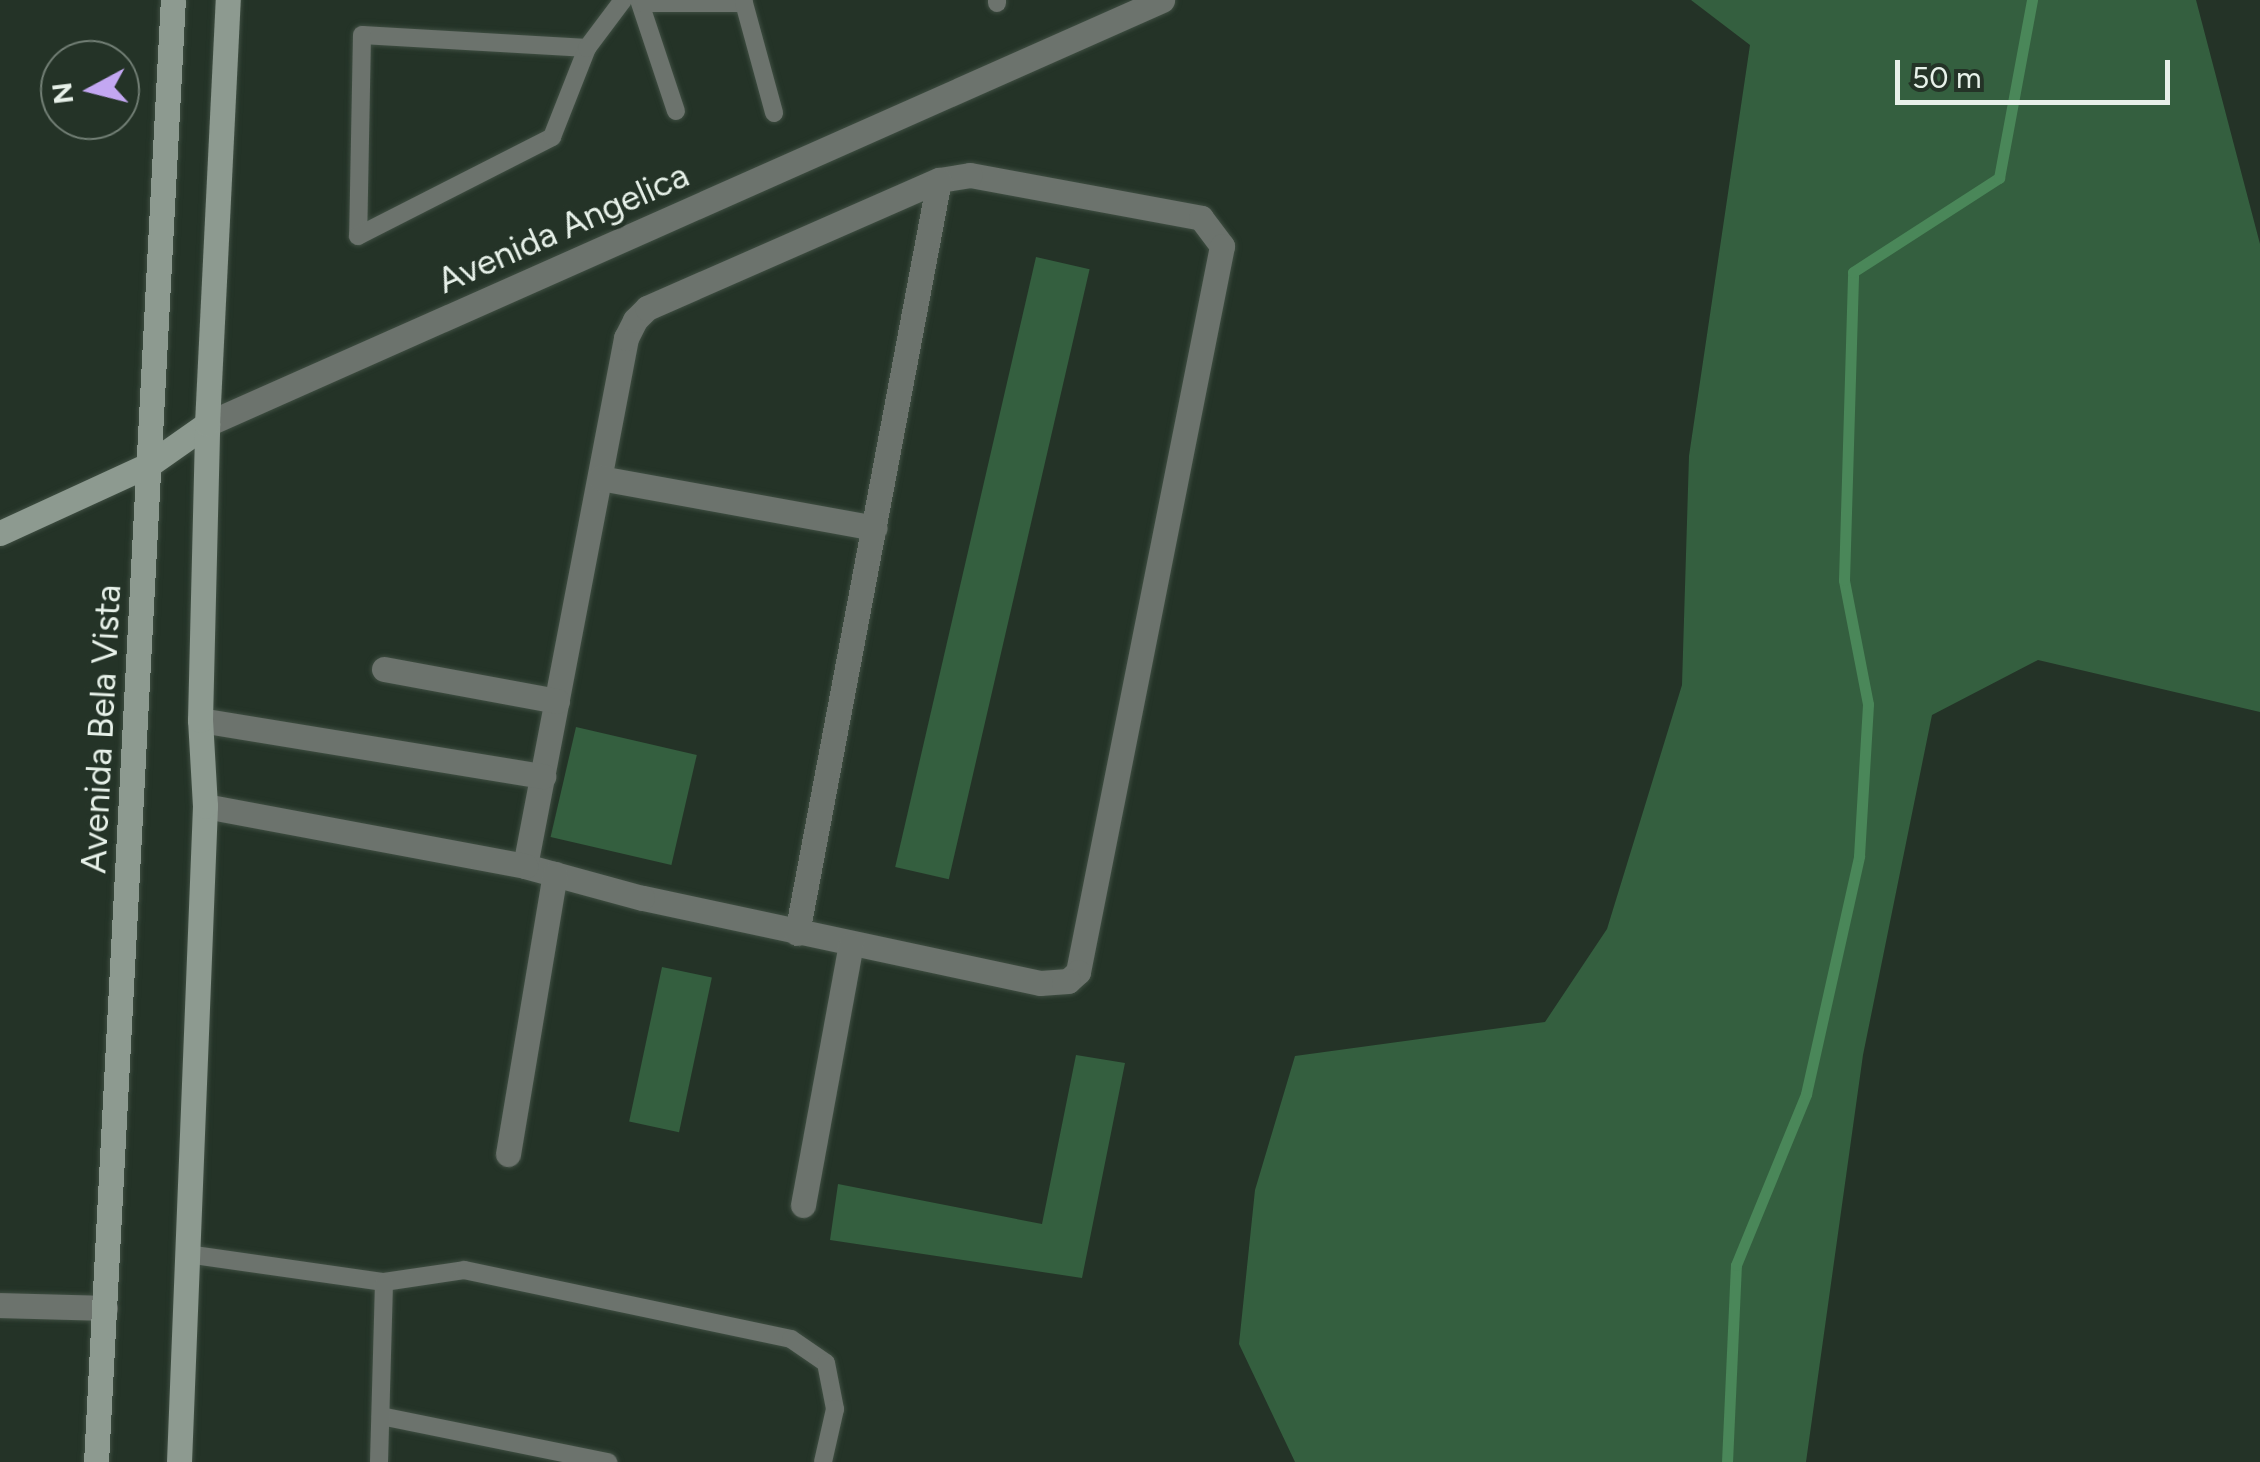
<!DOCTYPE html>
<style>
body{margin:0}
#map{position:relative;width:2260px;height:1462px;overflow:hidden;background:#243327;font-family:Figtree,sans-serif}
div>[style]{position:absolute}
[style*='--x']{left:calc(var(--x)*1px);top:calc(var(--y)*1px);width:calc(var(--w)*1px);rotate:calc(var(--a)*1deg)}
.green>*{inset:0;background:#345f3f;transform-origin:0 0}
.stream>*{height:11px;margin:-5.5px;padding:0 5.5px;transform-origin:5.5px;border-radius:5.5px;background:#4a8759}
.roads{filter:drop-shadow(0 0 2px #3f4e42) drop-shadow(0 0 2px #3f4e42)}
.lane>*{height:18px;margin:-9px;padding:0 9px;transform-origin:9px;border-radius:9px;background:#6c736d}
.street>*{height:25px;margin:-12.5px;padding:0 12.5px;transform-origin:12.5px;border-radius:12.5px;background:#6c736d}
.secondary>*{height:25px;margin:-12.5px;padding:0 12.5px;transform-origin:12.5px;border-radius:12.5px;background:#8d9a90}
span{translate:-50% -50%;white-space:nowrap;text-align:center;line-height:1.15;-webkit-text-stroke:9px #243327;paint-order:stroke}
.street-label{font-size:35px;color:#e7f1e9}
.north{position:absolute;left:40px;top:40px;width:100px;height:100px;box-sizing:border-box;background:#243327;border:2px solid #727f75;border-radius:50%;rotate:263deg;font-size:28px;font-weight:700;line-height:40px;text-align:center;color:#e7f1e9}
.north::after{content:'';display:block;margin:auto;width:35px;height:45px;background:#c3a7f2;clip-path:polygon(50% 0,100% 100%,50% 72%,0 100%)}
.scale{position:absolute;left:1895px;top:60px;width:275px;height:45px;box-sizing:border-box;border:5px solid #e7f1e9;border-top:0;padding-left:12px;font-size:30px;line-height:35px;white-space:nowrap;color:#e7f1e9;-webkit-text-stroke:8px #243327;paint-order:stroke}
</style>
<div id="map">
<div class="green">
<div style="clip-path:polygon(1691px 0,2196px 0,2260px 244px,2260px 712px,2038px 660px,1932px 715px,1863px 1055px,1806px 1462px,1295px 1462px,1239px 1344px,1255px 1190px,1295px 1056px,1545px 1022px,1607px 929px,1682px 685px,1689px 456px,1750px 45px)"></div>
<div style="left:1036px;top:257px;width:55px;height:626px;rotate:13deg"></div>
<div style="left:576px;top:727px;width:124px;height:113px;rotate:13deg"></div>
<div style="left:662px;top:967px;width:51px;height:158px;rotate:12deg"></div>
<div style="clip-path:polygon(1076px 1055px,1125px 1063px,1082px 1278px,830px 1240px,838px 1184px,1042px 1224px)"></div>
</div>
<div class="stream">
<div style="--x:1727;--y:1462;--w:197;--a:-87.4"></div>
<div style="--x:1736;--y:1265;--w:185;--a:-67.7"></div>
<div style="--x:1806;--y:1094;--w:244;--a:-77.4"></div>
<div style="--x:1859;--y:856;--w:152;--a:-86.6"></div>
<div style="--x:1868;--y:704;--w:126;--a:-101"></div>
<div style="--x:1844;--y:580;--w:308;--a:-88.3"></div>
<div style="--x:1853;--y:272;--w:174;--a:-32.8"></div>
<div style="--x:1999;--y:178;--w:181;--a:-79.5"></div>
</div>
<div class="roads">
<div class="lane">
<div style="--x:639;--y:0;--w:117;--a:71.6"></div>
<div style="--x:641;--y:3;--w:103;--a:0"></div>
<div style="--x:744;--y:3;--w:114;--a:74.7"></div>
<div style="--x:997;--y:3;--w:3;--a:-90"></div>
<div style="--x:587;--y:48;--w:225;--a:-176.7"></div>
<div style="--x:362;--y:35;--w:201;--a:91.1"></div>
<div style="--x:358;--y:236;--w:218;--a:-27"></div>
<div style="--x:552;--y:137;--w:96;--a:-68.5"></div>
<div style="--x:587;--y:48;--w:60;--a:-53.1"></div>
<div style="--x:187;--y:1254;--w:199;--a:8.1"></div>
<div style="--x:384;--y:1282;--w:81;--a:-8.5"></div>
<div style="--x:464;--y:1270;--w:334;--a:11.9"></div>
<div style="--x:791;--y:1339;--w:42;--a:34.4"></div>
<div style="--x:826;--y:1363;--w:47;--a:78.9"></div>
<div style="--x:835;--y:1409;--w:54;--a:102.8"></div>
<div style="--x:381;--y:1416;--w:232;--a:11.5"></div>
<div style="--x:379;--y:1462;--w:180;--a:-88.4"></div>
</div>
<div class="street">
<div style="--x:970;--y:175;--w:235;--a:10.5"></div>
<div style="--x:1201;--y:218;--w:35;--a:53"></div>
<div style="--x:1222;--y:246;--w:740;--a:101.22"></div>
<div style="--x:1078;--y:972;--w:13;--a:138"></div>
<div style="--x:1068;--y:981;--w:28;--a:176"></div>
<div style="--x:1040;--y:983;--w:407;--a:-167.9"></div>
<div style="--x:642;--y:898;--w:121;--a:-164.7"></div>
<div style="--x:525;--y:866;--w:538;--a:-79.17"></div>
<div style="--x:626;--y:338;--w:20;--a:-63"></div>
<div style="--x:635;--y:320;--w:17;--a:-45"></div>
<div style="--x:647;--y:308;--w:319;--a:-23.7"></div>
<div style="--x:939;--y:180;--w:31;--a:-9"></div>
<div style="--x:207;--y:424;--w:1045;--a:-23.94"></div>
<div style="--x:600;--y:478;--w:279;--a:10.3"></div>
<div style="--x:384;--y:669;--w:176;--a:10.5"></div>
<div style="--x:200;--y:720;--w:348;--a:9.3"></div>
<div style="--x:205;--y:806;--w:326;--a:10.6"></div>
<div style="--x:797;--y:933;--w:766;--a:-79.32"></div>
<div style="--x:508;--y:1154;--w:284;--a:-80.5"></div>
<div style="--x:803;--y:1205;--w:265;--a:-79.6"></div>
<div style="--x:0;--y:1305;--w:105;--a:1.6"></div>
</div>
<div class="secondary">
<div style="--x:0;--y:533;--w:165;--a:-24.7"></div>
<div style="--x:150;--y:464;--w:70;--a:-35.1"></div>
<div style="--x:96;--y:1462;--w:1464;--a:-86.99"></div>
<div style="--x:179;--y:1462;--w:657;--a:-87.73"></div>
<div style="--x:205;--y:806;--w:86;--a:-93.3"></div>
<div style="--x:200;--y:720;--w:296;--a:-88.6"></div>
<div style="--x:207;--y:424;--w:425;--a:-87.2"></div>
</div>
</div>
<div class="street-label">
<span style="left:563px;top:228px;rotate:-24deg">Avenida Angelica</span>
<span style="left:101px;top:729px;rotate:-87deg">Avenida Bela Vista</span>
</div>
<div class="north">N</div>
<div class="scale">50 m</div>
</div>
